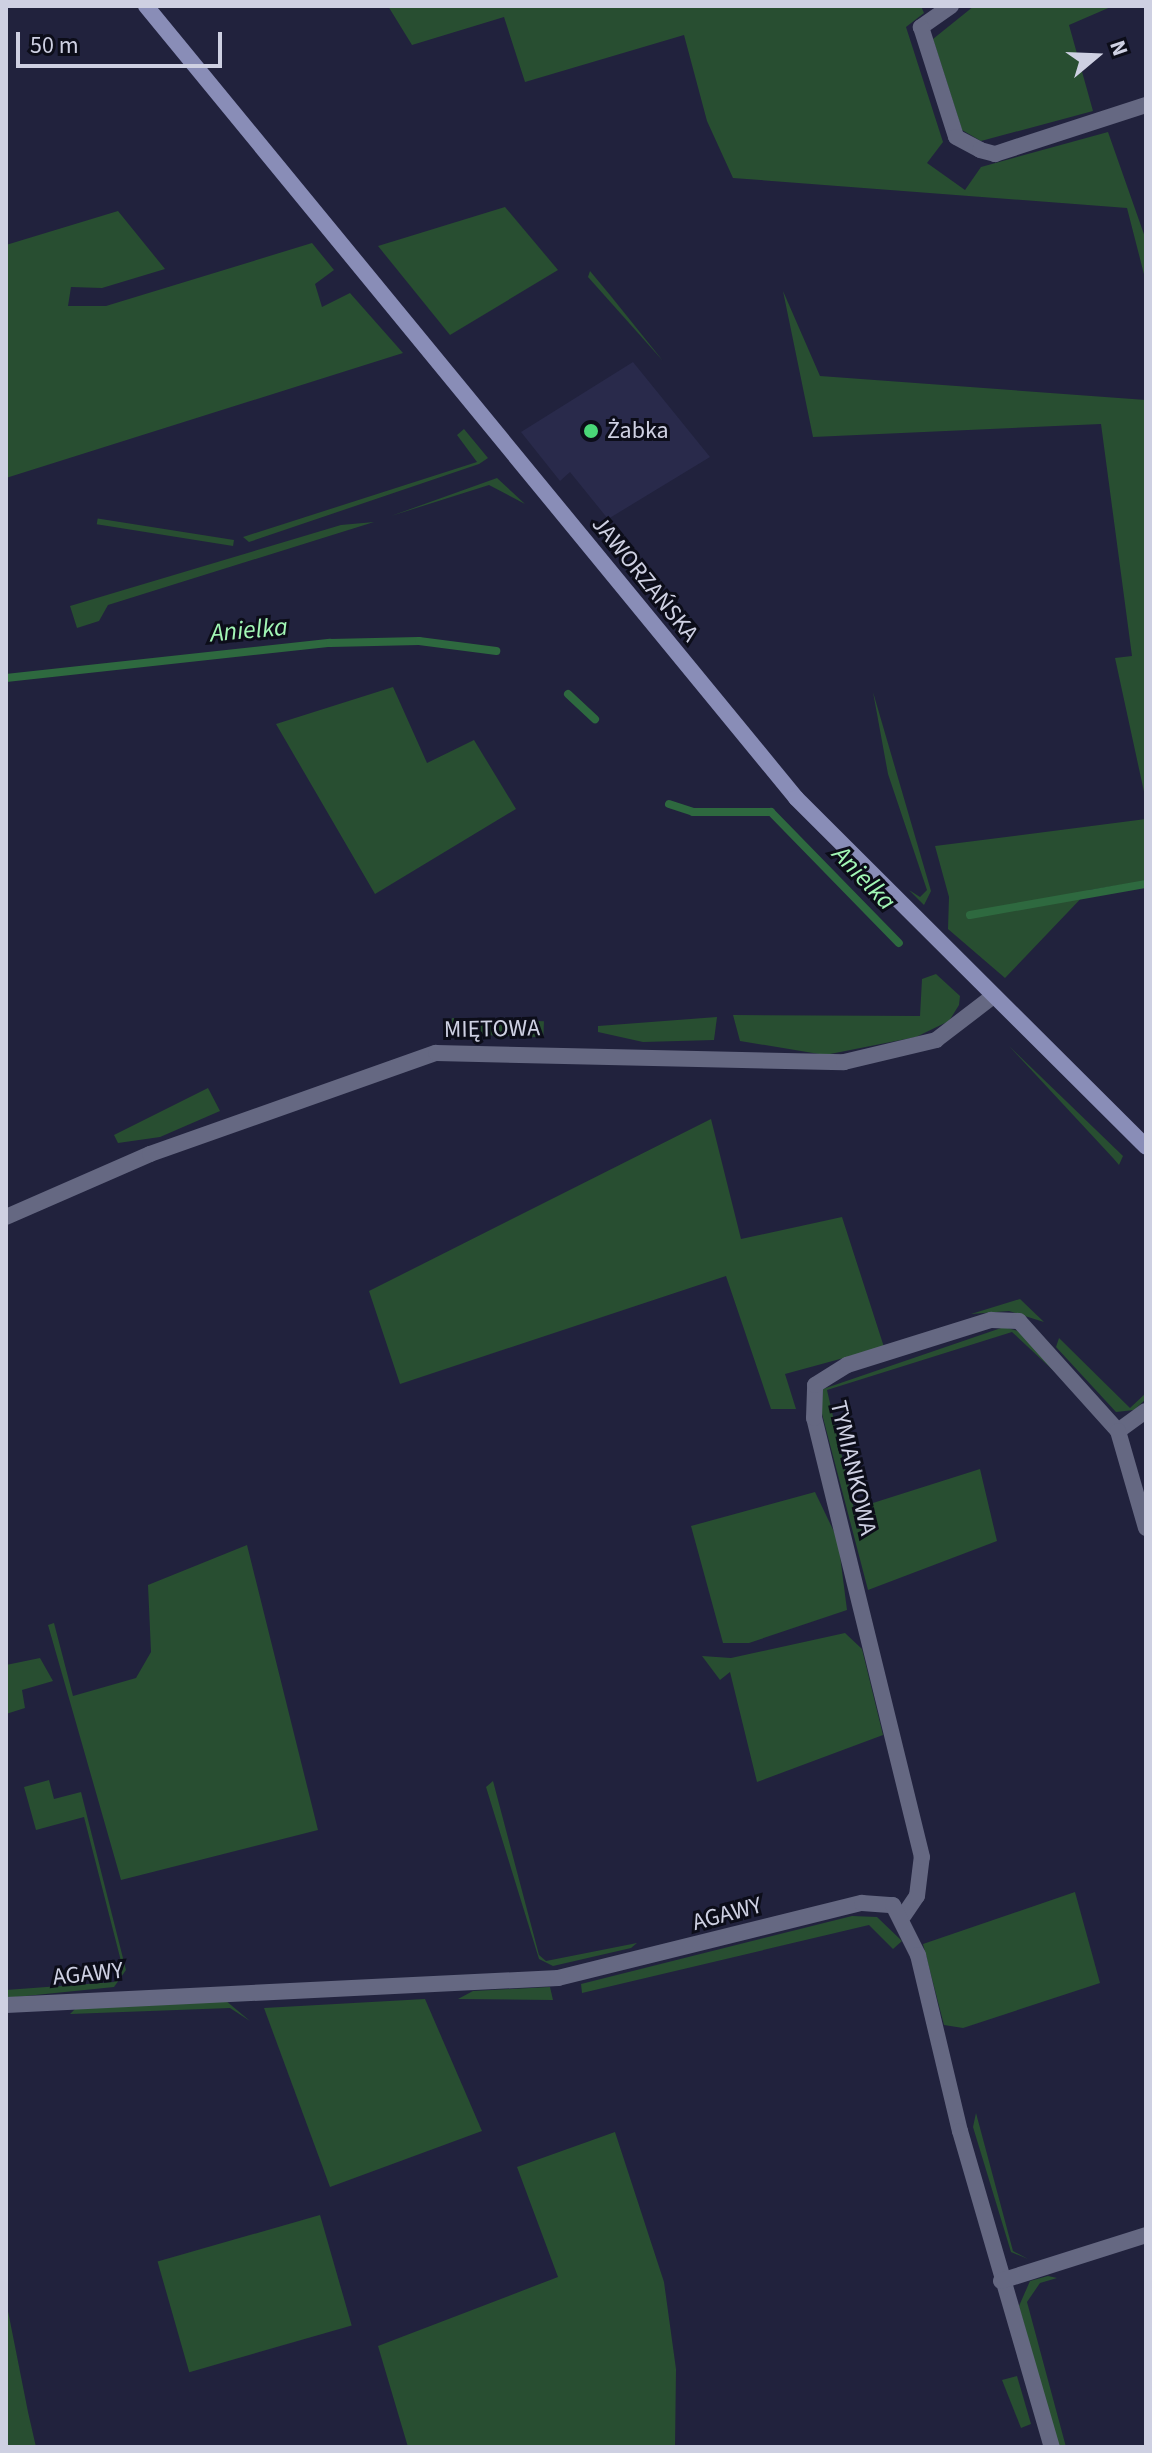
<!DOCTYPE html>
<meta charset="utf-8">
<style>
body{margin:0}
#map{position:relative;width:1152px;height:2453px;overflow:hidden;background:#21223d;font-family:"Source Sans 3",sans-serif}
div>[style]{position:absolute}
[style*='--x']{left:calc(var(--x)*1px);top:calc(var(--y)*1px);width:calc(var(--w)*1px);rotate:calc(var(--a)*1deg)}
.built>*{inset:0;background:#292a4b}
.green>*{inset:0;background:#284e31;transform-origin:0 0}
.stream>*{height:8px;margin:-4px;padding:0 4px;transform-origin:4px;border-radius:4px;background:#2e693f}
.street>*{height:16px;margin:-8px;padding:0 8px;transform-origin:8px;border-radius:8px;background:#656882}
.secondary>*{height:16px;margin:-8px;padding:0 8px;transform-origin:8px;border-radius:8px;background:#898db7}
.dots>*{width:22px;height:22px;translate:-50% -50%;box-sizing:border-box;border:4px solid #0c0d19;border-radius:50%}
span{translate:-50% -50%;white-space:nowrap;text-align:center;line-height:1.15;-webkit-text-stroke:6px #0c0d19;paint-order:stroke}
.poi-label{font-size:24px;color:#ced0e2}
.left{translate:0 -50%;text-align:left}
.street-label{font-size:24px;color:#ced0e2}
.water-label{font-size:26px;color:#a2f7b5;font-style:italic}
.frame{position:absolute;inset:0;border:8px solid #ced0e2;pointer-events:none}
.north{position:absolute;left:1056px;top:16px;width:80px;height:80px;-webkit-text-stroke:6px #0c0d19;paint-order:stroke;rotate:71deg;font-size:22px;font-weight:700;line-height:32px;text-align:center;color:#ced0e2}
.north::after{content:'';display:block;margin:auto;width:28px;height:36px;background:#ced0e2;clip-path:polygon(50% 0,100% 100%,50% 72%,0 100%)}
.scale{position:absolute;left:16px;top:32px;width:206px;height:36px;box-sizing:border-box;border:4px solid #ced0e2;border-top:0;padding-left:10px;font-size:24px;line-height:28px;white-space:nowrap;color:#ced0e2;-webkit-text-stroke:6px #0c0d19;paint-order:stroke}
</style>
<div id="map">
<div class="built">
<div style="clip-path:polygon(633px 362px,710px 457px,608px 519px,570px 472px,560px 481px,521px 432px)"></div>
</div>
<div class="green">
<div style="clip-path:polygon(388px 6px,921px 6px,924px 13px,906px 27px,943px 142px,927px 163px,965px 190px,981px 167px,1108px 132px,1146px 240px,1146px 282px,1127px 208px,733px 178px,707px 121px,684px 35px,525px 82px,504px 17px,412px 45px)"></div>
<div style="clip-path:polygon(974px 6px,1113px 6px,1069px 25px,1093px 111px,981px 141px,962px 130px,933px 39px)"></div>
<div style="clip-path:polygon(505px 207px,558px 270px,450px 335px,378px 246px)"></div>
<div style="clip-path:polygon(118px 211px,165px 269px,102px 288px,71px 287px,68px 306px,106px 306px,312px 243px,334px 270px,315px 284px,322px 307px,350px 293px,403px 353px,6px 478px,6px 245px)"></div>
<div style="clip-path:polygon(590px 271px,610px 295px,663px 361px,588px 277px)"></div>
<div style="clip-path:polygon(783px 291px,820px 376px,1146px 400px,1146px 801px,1115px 658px,1132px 656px,1101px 424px,813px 437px)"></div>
<div style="clip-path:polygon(464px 429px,488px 458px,479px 464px,249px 542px,243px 537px,477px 462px,457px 435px)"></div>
<div style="clip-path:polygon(497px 478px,525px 504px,489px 485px,391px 516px)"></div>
<div style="clip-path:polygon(374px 522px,108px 605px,99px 621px,77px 628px,70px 606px,341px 525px)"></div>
<div style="left:234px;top:540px;width:6px;height:138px;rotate:99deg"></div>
<div style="clip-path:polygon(393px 687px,427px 763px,474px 740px,516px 809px,375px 894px,276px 724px)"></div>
<div style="clip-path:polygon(873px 692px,931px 891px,924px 905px,909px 890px,920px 897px,927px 890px,888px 774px)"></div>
<div style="clip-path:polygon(1146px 819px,1146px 881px,1089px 890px,1005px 978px,948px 929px,949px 897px,935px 846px)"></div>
<div style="clip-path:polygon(936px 974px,960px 996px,959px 1005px,949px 1021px,916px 1037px,825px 1055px,740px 1041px,733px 1015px,920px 1016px,922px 979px)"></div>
<div style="clip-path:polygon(717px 1017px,714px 1040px,643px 1042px,598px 1032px,598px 1026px)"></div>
<div style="left:452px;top:1018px;width:92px;height:16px;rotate:2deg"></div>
<div style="clip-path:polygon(1009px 1046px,1123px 1156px,1119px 1165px,1113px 1158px)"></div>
<div style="clip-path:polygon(208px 1088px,220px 1111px,160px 1137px,118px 1143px,114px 1135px)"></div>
<div style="clip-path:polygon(711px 1119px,741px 1239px,842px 1217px,884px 1347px,785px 1374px,796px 1409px,771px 1409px,726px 1276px,400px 1384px,369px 1291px)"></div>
<div style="clip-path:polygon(1020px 1299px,1044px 1322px,1009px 1311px,971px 1314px)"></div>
<div style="clip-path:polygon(1004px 1327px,1018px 1331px,1071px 1387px,1012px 1332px,827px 1390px,854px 1509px,980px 1469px,997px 1541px,868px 1590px,821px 1410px,823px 1389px)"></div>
<div style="clip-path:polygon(1059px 1338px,1130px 1408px,1146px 1393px,1146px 1399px,1134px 1410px,1116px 1412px,1056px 1347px)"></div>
<div style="clip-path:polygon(815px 1492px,838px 1540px,847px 1610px,749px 1643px,723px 1643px,691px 1526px)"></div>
<div style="clip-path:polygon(247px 1545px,318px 1830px,121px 1880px,48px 1625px,54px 1623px,73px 1696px,136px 1678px,151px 1652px,148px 1585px)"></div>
<div style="clip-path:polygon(845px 1633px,862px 1649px,883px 1735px,757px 1782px,730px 1672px,720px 1680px,702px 1656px,731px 1658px)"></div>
<div style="clip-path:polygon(40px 1658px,53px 1681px,22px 1690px,25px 1708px,6px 1714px,6px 1665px)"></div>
<div style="clip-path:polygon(49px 1780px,54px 1799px,81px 1792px,126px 1970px,114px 1987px,6px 1998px,6px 1990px,114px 1982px,123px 1969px,84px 1817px,36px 1830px,24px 1787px)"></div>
<div style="clip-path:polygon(493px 1781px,539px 1955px,546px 1961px,637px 1943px,631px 1948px,553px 1966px,539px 1959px,486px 1787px)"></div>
<div style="clip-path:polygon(1075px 1892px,1100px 1983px,963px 2028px,944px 2025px,923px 1944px)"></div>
<div style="clip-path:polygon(852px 1916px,877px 1917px,902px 1941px,893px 1949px,869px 1925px,582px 1993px,581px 1984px)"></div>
<div style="clip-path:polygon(550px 1987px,553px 2000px,458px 1999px,473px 1991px)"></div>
<div style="clip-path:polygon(425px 1999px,482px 2131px,330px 2187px,264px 2008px)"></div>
<div style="clip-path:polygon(225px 2000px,250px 2021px,230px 2008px,70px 2014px,77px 2007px)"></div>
<div style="clip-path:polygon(976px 2113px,1013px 2251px,1028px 2259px,1011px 2252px,973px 2127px)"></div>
<div style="clip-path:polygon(615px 2132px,664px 2282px,676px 2369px,675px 2447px,408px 2447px,378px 2346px,558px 2277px,517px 2167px)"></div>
<div style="left:320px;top:2215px;width:115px;height:169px;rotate:74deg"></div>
<div style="clip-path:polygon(1048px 2276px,1057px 2278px,1040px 2283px,1027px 2302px,1066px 2447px,1058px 2447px,1019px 2306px,1030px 2281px)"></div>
<div style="clip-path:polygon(6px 2301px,28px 2412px,36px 2447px,6px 2447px)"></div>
<div style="clip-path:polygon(1017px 2376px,1031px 2424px,1021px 2428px,1002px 2380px)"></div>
</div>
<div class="stream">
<div style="--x:6;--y:678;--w:326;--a:-6.2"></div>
<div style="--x:330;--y:643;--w:89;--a:-1.3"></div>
<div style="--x:419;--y:641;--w:78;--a:7.4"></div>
<div style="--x:568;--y:694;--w:37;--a:43"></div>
<div style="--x:669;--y:804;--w:25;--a:18"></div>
<div style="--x:693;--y:812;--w:78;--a:0"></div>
<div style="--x:771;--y:812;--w:183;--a:45.7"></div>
<div style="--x:970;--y:915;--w:179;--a:-10"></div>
</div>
<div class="street">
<div style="--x:951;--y:6;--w:37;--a:145"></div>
<div style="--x:921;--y:27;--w:115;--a:72.3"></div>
<div style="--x:956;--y:137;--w:27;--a:28"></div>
<div style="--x:980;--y:150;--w:16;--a:15"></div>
<div style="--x:995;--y:154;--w:159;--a:-18"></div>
<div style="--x:6;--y:1217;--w:157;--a:-23.6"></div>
<div style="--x:150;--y:1154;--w:303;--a:-19.5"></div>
<div style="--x:436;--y:1053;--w:408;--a:1.3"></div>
<div style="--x:844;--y:1062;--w:95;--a:-13.4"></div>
<div style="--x:936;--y:1040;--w:71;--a:-37.5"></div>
<div style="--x:1118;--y:1431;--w:34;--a:-36"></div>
<div style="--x:904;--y:1915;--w:23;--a:-56"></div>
<div style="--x:917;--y:1896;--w:39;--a:-83"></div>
<div style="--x:922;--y:1857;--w:452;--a:-103.8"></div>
<div style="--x:814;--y:1418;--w:33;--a:-88"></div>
<div style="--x:815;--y:1385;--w:38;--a:-32"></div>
<div style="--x:847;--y:1365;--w:151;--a:-17.4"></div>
<div style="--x:991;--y:1320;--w:28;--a:2"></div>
<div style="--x:1019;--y:1321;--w:148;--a:48"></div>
<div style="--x:1118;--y:1431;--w:101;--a:73.9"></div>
<div style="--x:6;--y:2005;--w:553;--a:-2.8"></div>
<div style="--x:558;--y:1978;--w:313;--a:-13.9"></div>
<div style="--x:862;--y:1903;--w:31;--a:4"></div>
<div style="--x:893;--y:1905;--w:56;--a:63.4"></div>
<div style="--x:918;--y:1955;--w:181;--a:76.6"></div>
<div style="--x:960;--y:2131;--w:329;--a:73.8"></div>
<div style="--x:1001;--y:2281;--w:152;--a:-17.6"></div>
</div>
<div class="secondary">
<div style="--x:146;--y:6;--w:1025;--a:50.62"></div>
<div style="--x:796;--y:798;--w:494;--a:44.9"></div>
</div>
<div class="dots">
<div style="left:591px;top:431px;background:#4ad778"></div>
</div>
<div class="poi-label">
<span class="left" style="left:607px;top:431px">Żabka</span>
</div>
<div class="street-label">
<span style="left:645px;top:579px;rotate:51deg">JAWORZAŃSKA</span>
<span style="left:492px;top:1029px;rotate:-1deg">MIĘTOWA</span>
<span style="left:853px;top:1468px;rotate:77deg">TYMIANKOWA</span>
<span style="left:727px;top:1914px;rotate:-15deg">AGAWY</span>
<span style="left:88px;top:1974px;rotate:-6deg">AGAWY</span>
</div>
<div class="water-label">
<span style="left:249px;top:630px;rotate:-5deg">Anielka</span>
<span style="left:864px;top:878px;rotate:46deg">Anielka</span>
</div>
<div class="frame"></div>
<div class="north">N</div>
<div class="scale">50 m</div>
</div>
